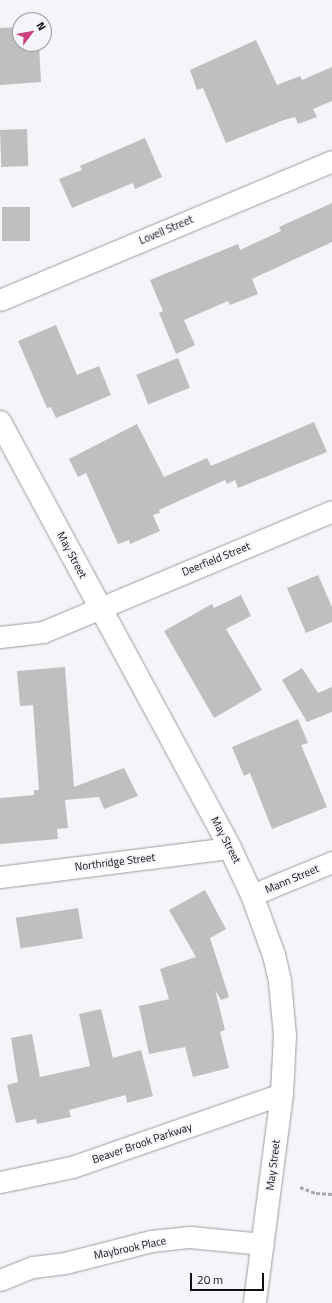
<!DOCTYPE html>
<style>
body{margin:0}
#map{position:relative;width:332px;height:1303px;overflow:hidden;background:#f3f5f9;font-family:"Titillium Web",sans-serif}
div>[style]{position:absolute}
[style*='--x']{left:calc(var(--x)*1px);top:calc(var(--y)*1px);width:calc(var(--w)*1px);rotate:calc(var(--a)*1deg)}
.building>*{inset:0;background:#c1bec0;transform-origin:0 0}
.path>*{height:2.5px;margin-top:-1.25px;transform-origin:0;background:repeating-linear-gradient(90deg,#abacaf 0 4px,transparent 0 6px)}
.roads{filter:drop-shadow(0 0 1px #9b9da0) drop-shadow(0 0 1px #9b9da0)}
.minor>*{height:21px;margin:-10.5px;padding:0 10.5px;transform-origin:10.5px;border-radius:10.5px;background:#fff}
.tertiary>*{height:22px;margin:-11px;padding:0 11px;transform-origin:11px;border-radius:11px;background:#fff}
span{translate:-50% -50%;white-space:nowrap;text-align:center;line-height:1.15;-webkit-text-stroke:3.5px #f3f5f9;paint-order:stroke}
.street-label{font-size:11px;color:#101012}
.north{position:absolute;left:12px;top:12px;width:40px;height:40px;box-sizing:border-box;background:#f3f5f9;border:1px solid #98999d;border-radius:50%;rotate:58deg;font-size:11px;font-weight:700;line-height:16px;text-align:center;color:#101012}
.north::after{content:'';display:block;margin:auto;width:14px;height:18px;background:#ca427f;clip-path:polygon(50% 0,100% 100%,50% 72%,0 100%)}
.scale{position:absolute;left:190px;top:1273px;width:74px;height:18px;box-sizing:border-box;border:2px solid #101012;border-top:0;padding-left:5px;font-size:12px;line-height:14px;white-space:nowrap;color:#101012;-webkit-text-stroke:3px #f3f5f9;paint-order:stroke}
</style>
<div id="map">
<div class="building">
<div style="clip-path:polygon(20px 27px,20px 44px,39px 44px,41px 82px,0 85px,0 28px)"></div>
<div style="clip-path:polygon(256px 40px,277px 85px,300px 76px,302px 80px,332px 67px,332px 101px,313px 109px,317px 117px,298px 124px,295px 117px,284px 120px,226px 143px,203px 88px,197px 90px,190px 70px)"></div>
<div style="left:27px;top:129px;width:37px;height:27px;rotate:88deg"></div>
<div style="clip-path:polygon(145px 138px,162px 177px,135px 189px,133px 183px,72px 208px,59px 179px,82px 170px,80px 166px)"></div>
<div style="clip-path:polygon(332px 203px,332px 242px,252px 279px,258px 294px,230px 305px,228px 301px,184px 320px,195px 345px,176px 354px,159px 313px,163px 311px,150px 280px,238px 244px,240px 250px,281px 231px,279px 227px)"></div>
<div style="left:2px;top:207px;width:28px;height:34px"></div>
<div style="clip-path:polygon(56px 325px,77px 375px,99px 366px,111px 395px,56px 418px,51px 407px,47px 408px,18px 341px)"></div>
<div style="left:178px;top:358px;width:32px;height:45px;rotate:68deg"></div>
<div style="clip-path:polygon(314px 422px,327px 452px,238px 488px,235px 480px,227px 484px,225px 480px,159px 510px,160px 513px,153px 515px,160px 531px,130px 544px,129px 540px,118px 544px,86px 473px,78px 477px,69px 459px,137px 424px,164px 477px,207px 458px,211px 466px)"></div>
<div style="clip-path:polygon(318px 575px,332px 607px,332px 622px,306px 633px,287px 588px)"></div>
<div style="clip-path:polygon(241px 595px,251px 616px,226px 629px,262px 690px,214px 718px,164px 631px,212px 604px,214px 608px)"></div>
<div style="clip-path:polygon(65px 667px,74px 787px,124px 768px,138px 796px,104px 809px,99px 797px,65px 800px,68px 828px,57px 829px,58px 839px,0 844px,0 798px,34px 795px,34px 790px,39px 790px,33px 705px,20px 706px,17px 671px)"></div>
<div style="clip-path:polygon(302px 668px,318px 693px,332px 687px,332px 712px,307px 722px,282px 680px)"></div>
<div style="clip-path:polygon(298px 719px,308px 743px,301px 745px,327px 807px,272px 829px,250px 773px,244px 776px,232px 747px)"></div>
<div style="clip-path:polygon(205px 890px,226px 929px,210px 938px,229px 997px,221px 1000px,215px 990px,225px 1030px,220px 1032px,229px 1068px,193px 1077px,185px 1047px,149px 1054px,139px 1006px,169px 999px,160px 969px,196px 957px,169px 910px)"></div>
<div style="left:78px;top:908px;width:31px;height:63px;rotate:81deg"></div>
<div style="clip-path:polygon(101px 1009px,113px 1058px,141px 1050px,153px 1096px,127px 1103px,126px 1095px,69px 1110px,71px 1117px,37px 1124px,36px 1119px,16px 1123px,7px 1085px,18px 1082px,11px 1038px,32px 1034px,40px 1077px,90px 1066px,79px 1014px)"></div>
</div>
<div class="path">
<div style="--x:300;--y:1187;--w:17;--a:21"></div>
<div style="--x:316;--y:1193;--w:16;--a:4"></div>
</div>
<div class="roads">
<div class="minor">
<div style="--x:0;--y:300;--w:360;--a:-22.7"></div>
<div style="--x:0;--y:637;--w:43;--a:-6.6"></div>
<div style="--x:43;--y:632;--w:313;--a:-22.7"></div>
<div style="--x:0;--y:877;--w:232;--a:-7.2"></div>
<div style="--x:252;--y:895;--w:87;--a:-22.4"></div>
<div style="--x:0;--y:1182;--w:74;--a:-11.8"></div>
<div style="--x:72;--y:1167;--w:222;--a:-19.2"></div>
<div style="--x:0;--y:1280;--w:35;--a:-22"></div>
<div style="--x:33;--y:1267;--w:32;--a:-7"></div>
<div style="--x:65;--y:1263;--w:89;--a:-14.3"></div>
<div style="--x:151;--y:1241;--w:39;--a:-6"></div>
<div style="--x:190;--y:1237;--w:73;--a:5.5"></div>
</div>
<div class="tertiary">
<div style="--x:0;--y:422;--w:484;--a:61.6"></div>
<div style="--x:230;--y:848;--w:52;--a:64.9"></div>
<div style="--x:252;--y:895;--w:64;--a:69.9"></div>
<div style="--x:274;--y:955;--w:28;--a:77"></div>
<div style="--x:280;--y:982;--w:54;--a:84.7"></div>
<div style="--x:285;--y:1036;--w:58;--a:93"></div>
<div style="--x:282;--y:1094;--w:211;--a:97.4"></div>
</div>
</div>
<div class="street-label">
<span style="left:166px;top:230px;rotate:-23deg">Lovell Street</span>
<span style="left:72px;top:555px;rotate:62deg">May Street</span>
<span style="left:216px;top:559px;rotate:-22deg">Deerfield Street</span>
<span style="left:226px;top:840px;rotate:62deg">May Street</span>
<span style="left:115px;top:862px;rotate:-7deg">Northridge Street</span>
<span style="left:292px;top:879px;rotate:-23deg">Mann Street</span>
<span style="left:142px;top:1143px;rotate:-19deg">Beaver Brook Parkway</span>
<span style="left:273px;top:1165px;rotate:-83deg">May Street</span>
<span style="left:130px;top:1248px;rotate:-12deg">Maybrook Place</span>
</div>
<div class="north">N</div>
<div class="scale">20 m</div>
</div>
